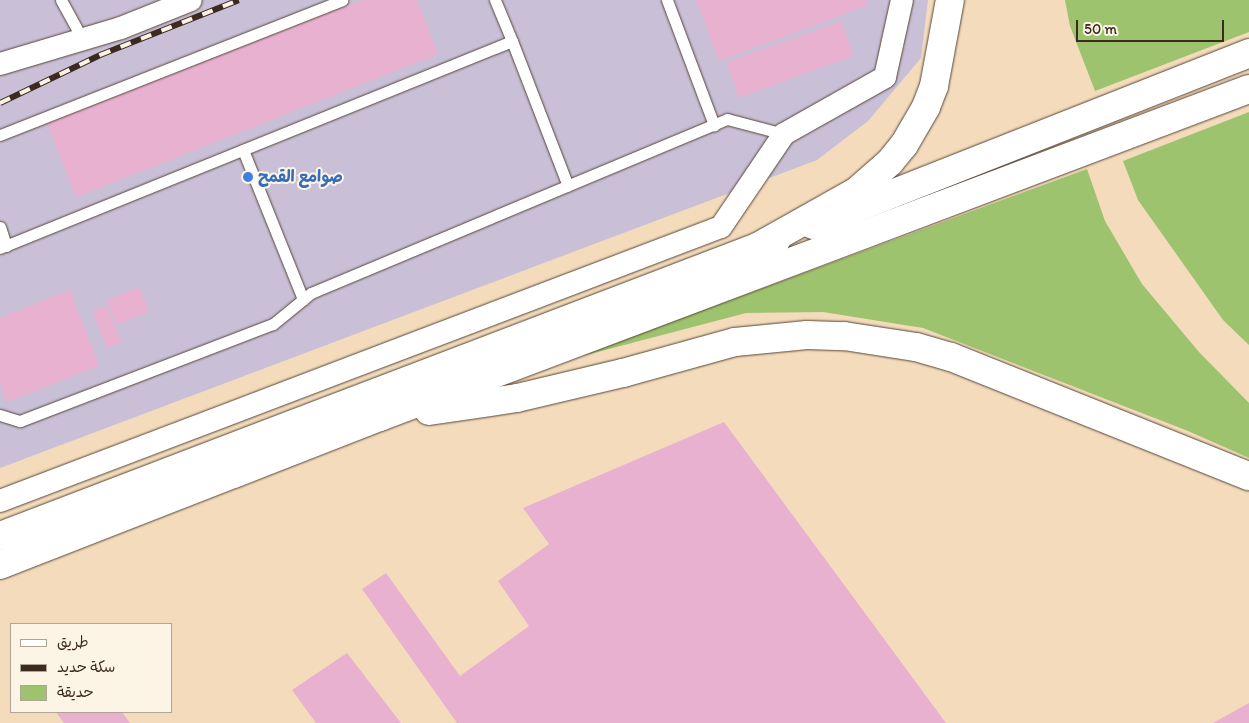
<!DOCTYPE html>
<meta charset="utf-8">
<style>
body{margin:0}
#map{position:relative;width:1249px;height:723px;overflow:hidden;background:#f3dbbc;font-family:Itim,"Playpen Sans Arabic",sans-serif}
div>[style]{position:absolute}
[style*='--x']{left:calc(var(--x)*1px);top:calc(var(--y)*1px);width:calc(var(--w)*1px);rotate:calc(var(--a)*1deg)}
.industrial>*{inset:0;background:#c9bfd7}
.green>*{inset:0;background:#9dc36e}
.building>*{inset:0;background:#e9b1d0;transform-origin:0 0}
.roads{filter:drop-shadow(0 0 1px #574536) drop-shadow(0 0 1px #574536)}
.service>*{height:11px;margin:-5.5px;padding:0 5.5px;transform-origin:5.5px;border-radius:5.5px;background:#fff}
.minor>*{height:22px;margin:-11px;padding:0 11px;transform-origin:11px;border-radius:11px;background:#fff}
.primary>*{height:28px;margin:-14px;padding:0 14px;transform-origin:14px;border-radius:14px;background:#fff}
.motorway>*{height:28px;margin:-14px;padding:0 14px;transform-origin:14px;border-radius:14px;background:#fff}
.rail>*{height:5.5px;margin-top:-2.75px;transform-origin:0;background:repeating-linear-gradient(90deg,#fcf5e5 0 11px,#3b2a1e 0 22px);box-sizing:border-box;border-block:1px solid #3b2a1e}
.dots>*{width:14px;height:14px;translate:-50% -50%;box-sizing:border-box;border:2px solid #fcf5e5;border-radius:50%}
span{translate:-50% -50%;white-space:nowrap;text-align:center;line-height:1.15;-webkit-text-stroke:4px #fcf5e5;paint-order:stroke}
.shop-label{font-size:16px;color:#366cbe;font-weight:700}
.left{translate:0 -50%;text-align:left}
.legend{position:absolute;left:10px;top:623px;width:162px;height:90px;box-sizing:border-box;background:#fcf5e5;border:1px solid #afa495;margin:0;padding:6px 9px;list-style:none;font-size:15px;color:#3b2a1e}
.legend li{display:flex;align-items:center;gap:10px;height:25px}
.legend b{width:25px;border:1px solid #afa495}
.scale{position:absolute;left:1076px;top:20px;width:148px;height:22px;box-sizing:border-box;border:2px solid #3b2a1e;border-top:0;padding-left:6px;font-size:15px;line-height:18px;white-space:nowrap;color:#3b2a1e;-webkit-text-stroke:4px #fcf5e5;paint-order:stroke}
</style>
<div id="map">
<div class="industrial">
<div style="clip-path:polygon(0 0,928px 0,921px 58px,868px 121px,817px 160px,0 468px)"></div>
</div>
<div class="green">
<div style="clip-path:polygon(1065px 0,1249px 0,1249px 32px,1095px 91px,1070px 26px)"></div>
<div style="clip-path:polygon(1249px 112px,1249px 345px,1223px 320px,1138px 200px,1123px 161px)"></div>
<div style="clip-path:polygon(1087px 169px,1105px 221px,1142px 284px,1199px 352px,1249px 403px,1249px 458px,1188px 431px,923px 328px,823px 312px,746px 313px,567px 360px)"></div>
</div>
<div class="building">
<div style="clip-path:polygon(361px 0,417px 0,438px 54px,76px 197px,47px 123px)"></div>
<div style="clip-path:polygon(696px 0,866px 0,868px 5px,719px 61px)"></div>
<div style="left:841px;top:21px;width:37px;height:122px;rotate:70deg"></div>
<div style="left:139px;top:287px;width:27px;height:35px;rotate:68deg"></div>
<div style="clip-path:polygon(70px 290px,99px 366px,7px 402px,0 383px,0 318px)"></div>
<div style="left:106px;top:306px;width:39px;height:15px;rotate:67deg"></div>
<div style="clip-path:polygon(724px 422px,946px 723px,457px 723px,362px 589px,386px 573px,460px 676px,529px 626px,498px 581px,549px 544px,523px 508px)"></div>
<div style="clip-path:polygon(347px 653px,401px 723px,316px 723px,292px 690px)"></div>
<div style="clip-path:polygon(1249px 703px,1249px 723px,1213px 723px)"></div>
<div style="clip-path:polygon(56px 712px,122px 712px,130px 723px,64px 723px)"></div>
</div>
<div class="roads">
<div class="service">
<div style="--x:61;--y:0;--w:46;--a:61.2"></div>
<div style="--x:495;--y:0;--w:44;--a:67.5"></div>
<div style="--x:667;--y:0;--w:134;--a:69.4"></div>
<div style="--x:0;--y:135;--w:368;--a:-21.5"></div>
<div style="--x:243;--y:150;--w:161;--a:68.1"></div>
<div style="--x:0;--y:227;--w:20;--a:72"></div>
<div style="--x:0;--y:248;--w:552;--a:-22.01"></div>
<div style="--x:512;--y:41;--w:155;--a:68.9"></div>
<div style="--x:0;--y:415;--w:21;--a:17"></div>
<div style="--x:20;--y:421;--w:271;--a:-21"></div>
<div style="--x:273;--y:324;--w:49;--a:-39.2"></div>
<div style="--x:311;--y:293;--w:451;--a:-22.7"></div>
<div style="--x:727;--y:119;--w:59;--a:14.7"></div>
</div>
<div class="minor">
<div style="--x:0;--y:64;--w:126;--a:-16.6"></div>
<div style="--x:121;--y:28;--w:75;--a:-21.8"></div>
<div style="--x:0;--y:501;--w:771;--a:-20.81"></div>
<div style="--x:721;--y:227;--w:112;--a:-55.9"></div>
<div style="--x:784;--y:134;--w:116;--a:-29.4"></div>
<div style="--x:885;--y:77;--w:79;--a:-77.6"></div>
</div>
<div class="primary">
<div style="--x:813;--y:225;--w:469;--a:-21.5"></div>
<div style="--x:429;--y:411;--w:89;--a:-8.4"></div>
<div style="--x:517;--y:398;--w:109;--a:-13.3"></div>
<div style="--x:623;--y:373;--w:116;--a:-15.5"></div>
<div style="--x:735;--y:342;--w:72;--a:-5.6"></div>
<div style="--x:807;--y:335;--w:37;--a:2"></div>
<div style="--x:844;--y:336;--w:73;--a:8.7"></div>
<div style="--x:916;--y:347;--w:36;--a:16"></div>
<div style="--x:951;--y:357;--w:321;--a:21.8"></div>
<div style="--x:0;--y:536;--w:831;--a:-20.88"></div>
<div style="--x:0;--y:565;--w:408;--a:-21.3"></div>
<div style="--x:380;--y:417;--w:929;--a:-20.68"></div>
</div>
<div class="motorway">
<div style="--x:754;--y:249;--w:118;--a:-29.4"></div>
<div style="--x:857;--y:191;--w:44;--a:-41.3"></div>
<div style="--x:890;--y:162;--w:22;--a:-51"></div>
<div style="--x:904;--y:145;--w:44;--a:-59.9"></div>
<div style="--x:926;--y:107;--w:22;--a:-69"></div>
<div style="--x:934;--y:86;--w:87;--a:-79.5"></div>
</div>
</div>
<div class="rail">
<div style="--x:0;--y:103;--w:111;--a:-25.6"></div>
<div style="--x:100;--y:55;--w:149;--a:-21.6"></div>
</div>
<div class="dots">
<div style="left:248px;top:177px;background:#3f7fe0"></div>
</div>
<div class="shop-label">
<span class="left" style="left:258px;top:177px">صوامع القمح</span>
</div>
<ul class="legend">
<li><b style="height:6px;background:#fff"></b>طريق</li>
<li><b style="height:6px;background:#3b2a1e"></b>سكة حديد</li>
<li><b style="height:14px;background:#9dc36e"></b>حديقة</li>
</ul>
<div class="scale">50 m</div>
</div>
